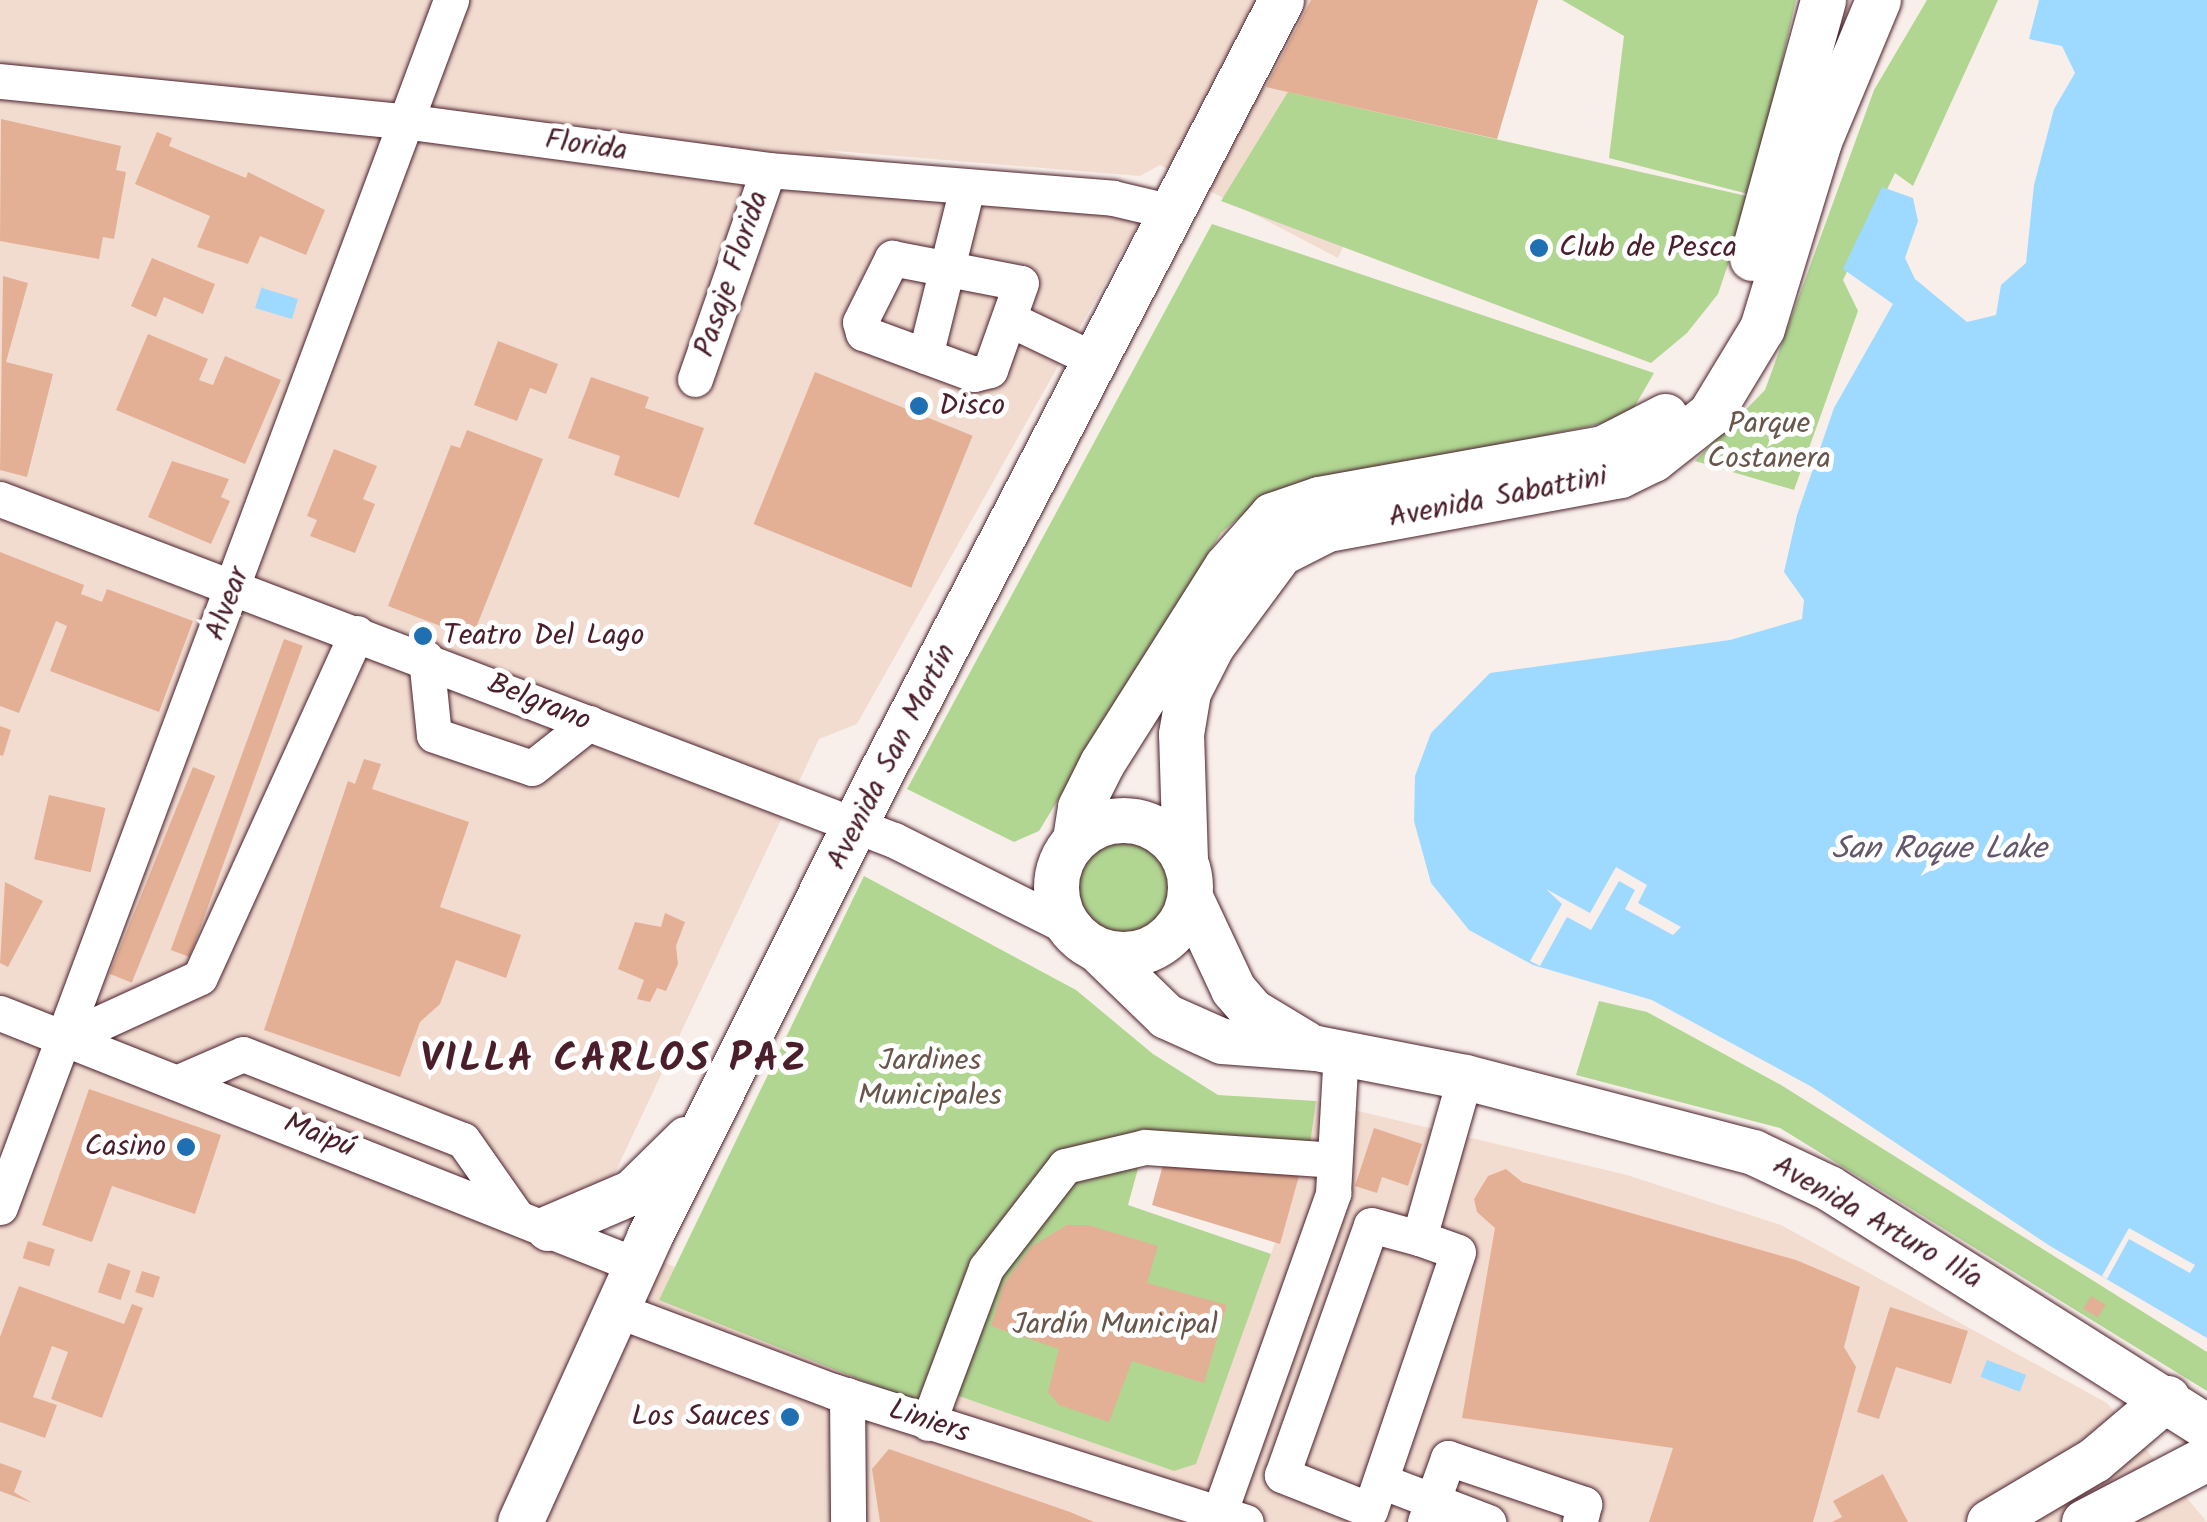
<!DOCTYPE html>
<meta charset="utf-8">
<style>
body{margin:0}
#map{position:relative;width:2207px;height:1522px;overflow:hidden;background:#f9efea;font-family:Kalam,sans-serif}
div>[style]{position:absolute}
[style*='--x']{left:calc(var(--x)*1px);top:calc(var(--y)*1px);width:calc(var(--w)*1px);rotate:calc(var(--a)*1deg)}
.built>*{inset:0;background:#f2dcd0}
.green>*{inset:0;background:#b0d692}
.round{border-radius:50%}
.water>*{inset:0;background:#9ed9ff;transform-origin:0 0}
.pier>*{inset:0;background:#f9efea}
.building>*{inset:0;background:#e3b095;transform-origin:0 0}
.roads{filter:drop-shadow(0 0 2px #4a1f2b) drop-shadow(0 0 2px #4a1f2b)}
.minor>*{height:35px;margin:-17.5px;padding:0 17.5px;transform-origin:17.5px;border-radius:17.5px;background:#fff}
.major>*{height:45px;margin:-22.5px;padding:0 22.5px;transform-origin:22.5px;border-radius:22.5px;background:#fff}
.major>.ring{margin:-22.5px;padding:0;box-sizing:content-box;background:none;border:45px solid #fff;border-radius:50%}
.dots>*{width:28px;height:28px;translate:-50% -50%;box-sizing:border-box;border:5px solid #fff;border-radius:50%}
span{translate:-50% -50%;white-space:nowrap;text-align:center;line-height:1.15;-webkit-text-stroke:10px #fff;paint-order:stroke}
.street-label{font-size:30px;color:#4a1f2b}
.poi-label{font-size:30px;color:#4a1f2b}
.left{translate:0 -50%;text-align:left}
.right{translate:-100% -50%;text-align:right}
.park-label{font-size:30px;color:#69564a}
.water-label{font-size:32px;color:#63576b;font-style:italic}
.district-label{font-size:40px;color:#4a1f2b;font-weight:700;letter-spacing:2.5px}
</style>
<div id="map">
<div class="built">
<div style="clip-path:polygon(0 0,1538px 0,1497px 139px,1402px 118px,1338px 258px,1160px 165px,1140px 176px,824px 150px,1147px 208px,857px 724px,819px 739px,589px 1228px,953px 1394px,1174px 1471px,1196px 1463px,1310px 1145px,1316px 1101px,1627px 1175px,1781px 1225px,2107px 1403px,2207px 1522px,0 1522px)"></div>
</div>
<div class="green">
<div style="clip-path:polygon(1562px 0,1796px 0,1752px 195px,1609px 158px,1624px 36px)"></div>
<div style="clip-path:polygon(1927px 0,1998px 0,1913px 186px,1895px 173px,1843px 280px,1858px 311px,1794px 490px,1695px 461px,1765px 390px,1874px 90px)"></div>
<div style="clip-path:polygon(1288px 92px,1751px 197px,1718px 294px,1687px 333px,1651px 363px,1221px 201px)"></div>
<div style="clip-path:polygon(1212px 224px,1654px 373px,1628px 418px,1267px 494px,1221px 533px,1039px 831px,1014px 842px,907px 789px)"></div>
<div class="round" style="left:1075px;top:839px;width:98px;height:98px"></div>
<div style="clip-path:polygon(864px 876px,1076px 990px,1153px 1054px,1218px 1095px,1316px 1101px,1310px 1145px,1057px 1156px,969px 1270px,917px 1402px,659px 1300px)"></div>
<div style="clip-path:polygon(1599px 1001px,1647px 1012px,1781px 1085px,2207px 1352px,2207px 1391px,1780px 1128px,1576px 1075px)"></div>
<div style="clip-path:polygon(1139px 1165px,1128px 1205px,1271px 1254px,1196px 1464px,1174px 1471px,953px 1394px,1000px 1268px,1074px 1179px)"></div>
</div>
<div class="water">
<div style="clip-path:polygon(2039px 0,2207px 0,2207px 1338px,2050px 1246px,1812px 1087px,1652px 1000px,1533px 965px,1469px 930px,1431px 883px,1414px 821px,1415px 776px,1431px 733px,1490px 673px,1730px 640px,1802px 619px,1804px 600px,1784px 572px,1797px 515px,1834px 408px,1893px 304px,1843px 269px,1882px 187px,1913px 198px,1918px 221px,1905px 258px,1915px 279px,1967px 322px,1996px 315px,2001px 285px,2026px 263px,2034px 185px,2054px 109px,2075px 73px,2062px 46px,2029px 39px)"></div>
<div style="clip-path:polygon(263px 283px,262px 288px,298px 299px,292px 319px,255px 308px)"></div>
<div style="left:1987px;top:1360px;width:42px;height:18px;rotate:21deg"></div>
</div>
<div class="pier">
<div style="clip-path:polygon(1616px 867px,1647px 885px,1638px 903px,1681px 927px,1673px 935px,1625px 909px,1635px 890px,1619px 881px,1591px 930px,1567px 917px,1540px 966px,1530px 961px,1562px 904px,1546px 889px,1590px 913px)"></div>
<div style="clip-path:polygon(2129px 1228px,2195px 1265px,2190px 1273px,2129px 1239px,2107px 1279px,2102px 1276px)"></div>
</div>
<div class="building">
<div style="clip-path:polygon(1311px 0,1538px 0,1497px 139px,1266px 87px)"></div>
<div style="clip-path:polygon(1px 119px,121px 146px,116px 170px,126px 172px,114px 239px,103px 237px,99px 259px,0 241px)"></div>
<div style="clip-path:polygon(157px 132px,172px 138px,169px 146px,246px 178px,248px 172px,325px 210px,306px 255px,260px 236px,248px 264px,197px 247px,210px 216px,135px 184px)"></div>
<div style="clip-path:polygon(152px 258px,215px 284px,203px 314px,164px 297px,156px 317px,131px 306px)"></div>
<div style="clip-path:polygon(3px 276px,28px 283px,6px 362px,53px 374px,27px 477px,0 470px)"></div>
<div style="clip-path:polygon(148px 334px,208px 359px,199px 380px,213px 385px,225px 356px,281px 380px,245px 464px,116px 410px)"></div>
<div style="clip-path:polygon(498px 341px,558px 364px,546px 394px,530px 388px,517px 421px,474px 405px)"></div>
<div style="left:815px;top:372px;width:170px;height:164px;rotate:22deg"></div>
<div style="clip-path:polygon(591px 377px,649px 397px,645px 408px,704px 428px,679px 498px,614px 475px,620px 456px,568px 438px)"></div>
<div style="clip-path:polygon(467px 430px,543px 459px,472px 638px,388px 606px,451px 445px,460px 448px)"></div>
<div style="clip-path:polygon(334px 449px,377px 466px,363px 499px,375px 504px,355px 553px,310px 536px,317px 520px,307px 516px)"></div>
<div style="clip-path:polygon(172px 461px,229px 479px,221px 497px,230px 501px,211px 544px,148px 517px)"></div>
<div style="clip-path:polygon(0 552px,84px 585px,81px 594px,102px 602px,107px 589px,193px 621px,159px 712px,50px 671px,67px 626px,56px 621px,19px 713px,0 706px)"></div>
<div style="left:284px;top:639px;width:20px;height:331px;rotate:20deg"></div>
<div style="clip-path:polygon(0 726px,11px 730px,3px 756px,0 755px)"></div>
<div style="clip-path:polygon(364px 759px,381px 764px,372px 789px,469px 822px,440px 907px,521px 935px,506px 978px,456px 960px,440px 1004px,420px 1022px,400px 1077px,264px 1030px,348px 781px,355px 784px)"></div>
<div style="left:193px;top:767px;width:24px;height:223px;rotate:22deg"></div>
<div style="left:49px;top:795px;width:58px;height:66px;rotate:13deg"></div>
<div style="clip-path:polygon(5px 882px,43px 901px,8px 967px,0 963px)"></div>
<div style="clip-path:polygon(665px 913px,685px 922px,676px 946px,678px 964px,666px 991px,657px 988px,650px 1002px,637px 999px,644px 980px,618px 969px,635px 922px,661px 927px)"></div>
<div style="clip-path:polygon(89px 1089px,221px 1135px,195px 1214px,112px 1186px,92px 1242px,42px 1225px)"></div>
<div style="clip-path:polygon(1374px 1128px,1422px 1144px,1408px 1186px,1382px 1177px,1377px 1193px,1355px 1186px)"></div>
<div style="clip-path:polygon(1164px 1161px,1299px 1176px,1280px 1244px,1152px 1205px)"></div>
<div style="clip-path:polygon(1506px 1169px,1522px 1182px,1796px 1260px,1860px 1287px,1844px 1347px,1856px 1367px,1813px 1522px,1649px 1522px,1673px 1448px,1462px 1418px,1495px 1228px,1477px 1212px,1474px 1199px,1488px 1176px)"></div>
<div style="clip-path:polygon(1067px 1225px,1088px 1225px,1158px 1246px,1147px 1283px,1227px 1305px,1204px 1383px,1132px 1361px,1109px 1422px,1059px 1405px,1048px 1392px,1059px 1349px,991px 1326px,1004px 1284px,1032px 1246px)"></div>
<div style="left:28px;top:1241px;width:28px;height:18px;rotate:17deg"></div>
<div style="left:108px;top:1263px;width:24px;height:31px;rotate:19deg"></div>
<div style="left:142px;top:1271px;width:19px;height:22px;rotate:18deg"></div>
<div style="clip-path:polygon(19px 1286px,124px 1324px,132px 1304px,143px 1308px,102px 1418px,51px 1399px,68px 1352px,52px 1346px,33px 1397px,57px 1405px,45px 1438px,0 1422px,0 1337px)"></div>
<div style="left:2091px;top:1296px;width:17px;height:15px;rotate:31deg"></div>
<div style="clip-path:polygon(1890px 1307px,1968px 1331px,1951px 1384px,1896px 1367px,1879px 1419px,1857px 1412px)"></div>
<div style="clip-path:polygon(889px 1449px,1070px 1512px,1094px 1522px,880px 1522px,872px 1469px)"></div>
<div style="clip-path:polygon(0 1463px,22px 1471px,14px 1492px,32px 1503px,0 1491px)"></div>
<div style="clip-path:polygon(1883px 1474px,1908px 1522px,1832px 1522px,1842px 1517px,1833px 1501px)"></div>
</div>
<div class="roads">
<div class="minor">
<div style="--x:0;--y:81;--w:405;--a:5.7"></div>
<div style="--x:403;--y:121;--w:368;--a:7.6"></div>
<div style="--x:768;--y:170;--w:346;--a:4.6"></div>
<div style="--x:1113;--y:198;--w:61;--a:13.3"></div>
<div style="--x:892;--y:258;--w:131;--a:11"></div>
<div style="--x:1021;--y:283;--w:92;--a:109.6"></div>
<div style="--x:990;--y:370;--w:16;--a:166"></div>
<div style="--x:974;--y:374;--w:118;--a:-159.7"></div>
<div style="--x:863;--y:333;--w:11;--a:-105"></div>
<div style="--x:860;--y:322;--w:72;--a:-63.4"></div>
<div style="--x:1009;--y:319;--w:100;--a:25.5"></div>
<div style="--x:925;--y:356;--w:174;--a:-76"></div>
<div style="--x:695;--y:379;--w:221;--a:-70.7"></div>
<div style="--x:0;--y:499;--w:957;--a:20.88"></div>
<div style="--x:894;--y:840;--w:195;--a:26.6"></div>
<div style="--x:426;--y:658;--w:77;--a:84.1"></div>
<div style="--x:434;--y:735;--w:103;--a:18.6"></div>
<div style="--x:532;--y:768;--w:73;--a:-38.3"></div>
<div style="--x:0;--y:1013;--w:684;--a:21.61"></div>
<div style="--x:67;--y:1038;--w:146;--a:-24.6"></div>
<div style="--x:200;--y:977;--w:378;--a:-65.5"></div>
<div style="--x:183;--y:1080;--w:65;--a:-23.4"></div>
<div style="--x:243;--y:1054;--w:236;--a:21.4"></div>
<div style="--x:463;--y:1140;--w:94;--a:55"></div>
<div style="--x:0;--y:1207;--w:1289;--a:-69.51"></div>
<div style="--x:1419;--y:1238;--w:41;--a:19.7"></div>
<div style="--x:1458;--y:1252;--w:273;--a:108.8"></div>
<div style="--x:1370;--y:1510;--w:95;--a:-158.3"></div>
<div style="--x:1282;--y:1475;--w:265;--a:-70.4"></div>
<div style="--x:1371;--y:1225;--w:50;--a:15.2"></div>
<div style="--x:1419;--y:1238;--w:167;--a:-74.1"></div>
<div style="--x:617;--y:1310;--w:231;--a:20.6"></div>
<div style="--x:833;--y:1391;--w:433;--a:17.6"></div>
<div style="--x:847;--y:1395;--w:127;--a:89.5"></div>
<div style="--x:928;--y:1423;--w:165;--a:-69.5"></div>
<div style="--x:986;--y:1268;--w:129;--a:-52.2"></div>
<div style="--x:1065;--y:1166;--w:82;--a:-13.4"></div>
<div style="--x:1145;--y:1147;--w:189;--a:3.9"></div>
<div style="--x:1381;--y:1481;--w:115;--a:21"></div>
<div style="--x:1219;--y:1514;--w:341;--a:-70.4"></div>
<div style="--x:1333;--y:1193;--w:141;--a:-86.8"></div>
<div style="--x:1425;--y:1522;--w:68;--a:-70.2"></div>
<div style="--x:1448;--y:1458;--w:144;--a:18.7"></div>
<div style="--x:1584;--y:1504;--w:18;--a:103"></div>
</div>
<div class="major">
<div style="--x:1752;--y:258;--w:268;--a:-74.6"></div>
<div class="ring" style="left:1056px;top:820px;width:89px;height:89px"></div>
<div style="--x:1075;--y:839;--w:32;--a:-81"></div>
<div style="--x:1080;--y:807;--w:49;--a:-63.4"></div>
<div style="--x:1102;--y:763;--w:232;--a:-57.7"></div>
<div style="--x:1226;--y:567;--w:69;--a:-48.5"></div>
<div style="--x:1272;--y:515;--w:50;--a:-18.8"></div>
<div style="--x:1319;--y:499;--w:289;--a:-10.2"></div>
<div style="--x:1603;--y:448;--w:70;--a:-27.3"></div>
<div style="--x:1185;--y:860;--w:126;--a:-91.8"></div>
<div style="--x:1181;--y:734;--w:43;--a:-80.5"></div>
<div style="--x:1188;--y:692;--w:53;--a:-62.9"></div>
<div style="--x:1212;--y:645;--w:114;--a:-53.5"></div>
<div style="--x:1280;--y:553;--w:53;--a:-27.1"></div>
<div style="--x:1327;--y:529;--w:298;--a:-10.4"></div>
<div style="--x:1620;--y:475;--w:37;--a:-26"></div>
<div style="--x:1653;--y:459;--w:73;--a:-38.3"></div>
<div style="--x:1710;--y:414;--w:100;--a:-58.8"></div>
<div style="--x:1762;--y:328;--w:195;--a:-73"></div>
<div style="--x:1819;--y:141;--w:153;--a:-67.3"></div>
<div style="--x:1190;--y:897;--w:102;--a:64.9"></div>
<div style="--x:1233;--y:989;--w:29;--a:49"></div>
<div style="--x:1252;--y:1011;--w:62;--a:31.1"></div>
<div style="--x:1098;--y:950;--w:95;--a:44.1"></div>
<div style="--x:1166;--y:1016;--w:61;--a:24.1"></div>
<div style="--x:1222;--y:1041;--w:94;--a:4.3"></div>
<div style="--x:1316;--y:1048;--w:152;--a:11"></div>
<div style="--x:1465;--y:1077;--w:298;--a:14.6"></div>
<div style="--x:1753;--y:1152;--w:84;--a:25.3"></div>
<div style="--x:1829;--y:1188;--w:447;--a:32.3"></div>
<div style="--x:548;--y:1228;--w:91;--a:-23.2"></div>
<div style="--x:632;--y:1192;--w:76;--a:-44.5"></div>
<div style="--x:520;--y:1522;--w:313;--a:-65.6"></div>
<div style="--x:649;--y:1237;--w:515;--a:-63.48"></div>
<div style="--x:879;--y:776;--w:874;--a:-62.61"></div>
<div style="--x:1989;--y:1522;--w:122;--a:-30.6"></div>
<div style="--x:2094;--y:1460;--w:96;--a:-40.3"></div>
<div style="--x:2084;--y:1522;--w:139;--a:-27.5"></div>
</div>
</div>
<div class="dots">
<div style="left:1539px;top:248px;background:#1f6fb2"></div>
<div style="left:919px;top:406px;background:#1f6fb2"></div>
<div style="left:423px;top:636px;background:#1f6fb2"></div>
<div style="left:186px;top:1147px;background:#1f6fb2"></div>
<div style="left:790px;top:1417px;background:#1f6fb2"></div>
</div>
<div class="street-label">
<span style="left:586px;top:146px;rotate:8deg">Florida</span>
<span style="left:732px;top:274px;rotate:-71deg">Pasaje Florida</span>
<span style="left:1498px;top:498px;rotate:-11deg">Avenida Sabattini</span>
<span style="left:228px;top:604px;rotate:-70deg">Alvear</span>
<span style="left:539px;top:703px;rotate:22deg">Belgrano</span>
<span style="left:892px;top:757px;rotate:-63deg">Avenida San Martín</span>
<span style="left:319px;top:1136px;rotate:22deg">Maipú</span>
<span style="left:1877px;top:1223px;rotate:30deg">Avenida Arturo Ilía</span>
<span style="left:929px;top:1422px;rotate:18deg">Liniers</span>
</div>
<div class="poi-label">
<span class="left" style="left:1559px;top:248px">Club de Pesca</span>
<span class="left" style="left:939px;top:406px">Disco</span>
<span class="left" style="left:443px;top:636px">Teatro Del Lago</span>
<span class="right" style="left:166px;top:1147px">Casino</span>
<span class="right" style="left:770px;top:1417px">Los Sauces</span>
</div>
<div class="park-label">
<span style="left:1769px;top:441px">Parque<br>Costanera</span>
<span style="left:930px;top:1078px">Jardines<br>Municipales</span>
<span style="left:1115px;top:1325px">Jardín Municipal</span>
</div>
<div class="water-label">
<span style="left:1939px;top:850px">San Roque Lake</span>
</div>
<div class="district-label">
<span style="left:615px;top:1060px">VILLA CARLOS PAZ</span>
</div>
</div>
